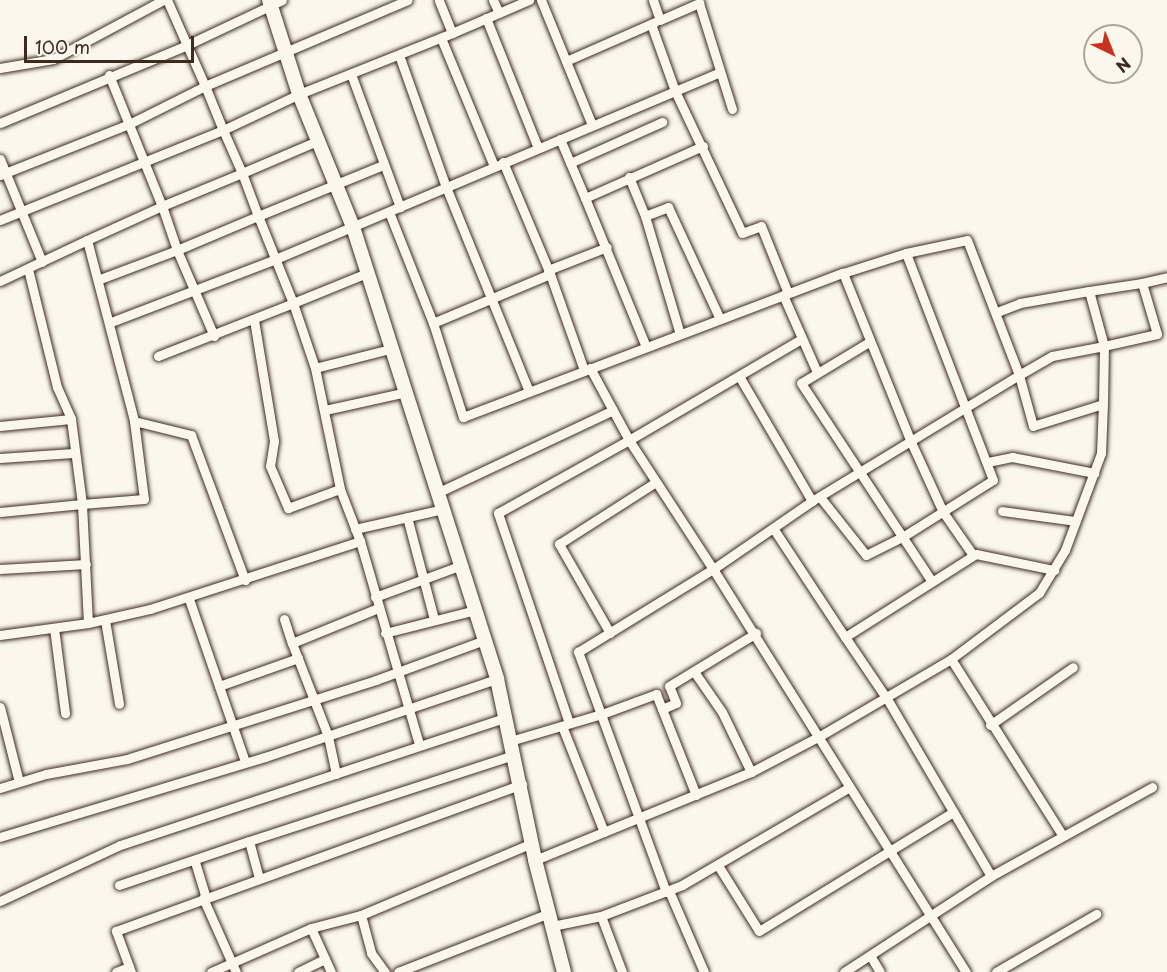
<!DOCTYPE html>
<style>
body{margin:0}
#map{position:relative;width:1167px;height:972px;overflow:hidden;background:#fbf7ec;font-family:"Playpen Sans",sans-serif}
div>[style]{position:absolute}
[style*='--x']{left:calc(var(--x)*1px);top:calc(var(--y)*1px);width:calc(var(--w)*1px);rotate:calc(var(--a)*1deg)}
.roads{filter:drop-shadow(0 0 2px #3b2a1e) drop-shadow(0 0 2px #3b2a1e)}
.street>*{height:9px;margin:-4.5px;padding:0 4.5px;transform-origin:4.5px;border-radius:4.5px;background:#fbf7ec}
.secondary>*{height:14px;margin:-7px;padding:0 7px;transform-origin:7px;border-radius:7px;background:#fbf7ec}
span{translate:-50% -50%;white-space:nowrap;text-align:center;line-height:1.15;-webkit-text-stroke:4.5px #fbf7ec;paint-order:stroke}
.north{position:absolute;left:1083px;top:24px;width:60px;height:60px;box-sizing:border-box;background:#fbf7ec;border:2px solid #aea59a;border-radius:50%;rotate:137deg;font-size:16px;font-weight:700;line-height:24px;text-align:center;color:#3b2a1e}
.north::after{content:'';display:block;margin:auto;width:21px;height:27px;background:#c8321e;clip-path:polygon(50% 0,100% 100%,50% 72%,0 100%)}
.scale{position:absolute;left:24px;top:36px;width:170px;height:27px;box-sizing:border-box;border:3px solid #3b2a1e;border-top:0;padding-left:8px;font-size:18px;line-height:21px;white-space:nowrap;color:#3b2a1e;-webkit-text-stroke:4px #fbf7ec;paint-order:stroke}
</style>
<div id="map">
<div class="roads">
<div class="street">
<div style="--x:493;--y:0;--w:14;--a:65"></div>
<div style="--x:541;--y:0;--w:135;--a:67.8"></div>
<div style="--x:653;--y:0;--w:21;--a:71"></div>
<div style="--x:660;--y:20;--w:43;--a:-23.6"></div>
<div style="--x:699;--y:3;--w:111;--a:72.7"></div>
<div style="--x:486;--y:18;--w:140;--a:68.2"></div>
<div style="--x:651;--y:24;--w:71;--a:70.3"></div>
<div style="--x:675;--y:91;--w:157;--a:64.7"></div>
<div style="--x:742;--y:233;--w:20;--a:-20"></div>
<div style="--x:761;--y:226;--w:72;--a:68.1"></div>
<div style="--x:452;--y:33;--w:84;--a:-23.2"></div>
<div style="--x:441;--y:38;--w:139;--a:67.5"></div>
<div style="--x:399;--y:55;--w:140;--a:70.4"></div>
<div style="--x:446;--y:187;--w:220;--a:67.9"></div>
<div style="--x:566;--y:61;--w:97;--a:-23.7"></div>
<div style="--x:0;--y:68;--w:54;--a:-9.6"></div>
<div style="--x:53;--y:59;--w:125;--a:-28.2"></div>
<div style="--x:351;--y:74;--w:142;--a:69.8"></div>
<div style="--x:109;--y:75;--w:141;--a:68"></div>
<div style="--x:162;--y:206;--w:82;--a:155.6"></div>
<div style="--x:87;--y:240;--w:187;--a:75.4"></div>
<div style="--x:0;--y:123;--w:203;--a:-22.6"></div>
<div style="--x:187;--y:45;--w:105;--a:-25.3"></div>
<div style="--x:560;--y:139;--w:64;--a:67"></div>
<div style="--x:585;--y:198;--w:129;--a:-23.8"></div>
<div style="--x:0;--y:159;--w:111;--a:67.8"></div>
<div style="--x:503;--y:162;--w:121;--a:67.2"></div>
<div style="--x:550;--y:274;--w:102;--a:70.5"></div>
<div style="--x:570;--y:163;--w:101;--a:-24"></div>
<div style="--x:0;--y:175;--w:139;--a:-21.6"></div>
<div style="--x:129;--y:124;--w:85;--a:-26.6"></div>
<div style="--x:205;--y:86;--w:94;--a:-113.8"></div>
<div style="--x:629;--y:177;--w:42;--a:67.7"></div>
<div style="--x:645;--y:216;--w:123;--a:73.5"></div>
<div style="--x:585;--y:198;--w:161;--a:67.7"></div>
<div style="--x:389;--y:212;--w:119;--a:68.4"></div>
<div style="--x:645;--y:216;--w:25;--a:-21"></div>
<div style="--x:668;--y:207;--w:123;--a:65.1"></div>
<div style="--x:0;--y:220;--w:240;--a:-22"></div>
<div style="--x:223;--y:130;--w:48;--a:-112.2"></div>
<div style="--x:205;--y:86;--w:220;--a:-23"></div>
<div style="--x:28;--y:269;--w:122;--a:76.2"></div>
<div style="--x:57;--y:387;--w:35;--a:66"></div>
<div style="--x:548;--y:270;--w:63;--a:-21.3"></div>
<div style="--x:843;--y:273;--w:182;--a:68.1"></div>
<div style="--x:911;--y:442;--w:77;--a:65.4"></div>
<div style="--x:943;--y:512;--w:52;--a:55.1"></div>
<div style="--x:550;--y:274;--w:127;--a:157.3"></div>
<div style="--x:433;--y:323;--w:99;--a:72.3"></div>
<div style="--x:463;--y:417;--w:406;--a:-20.8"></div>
<div style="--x:843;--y:273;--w:66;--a:-17.6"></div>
<div style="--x:906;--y:253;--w:62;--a:-12"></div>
<div style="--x:967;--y:240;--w:145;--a:68.9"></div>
<div style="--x:1019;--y:375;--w:38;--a:-30"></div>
<div style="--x:1052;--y:356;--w:53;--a:-10.9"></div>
<div style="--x:1104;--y:346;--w:57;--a:-105.3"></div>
<div style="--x:1089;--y:291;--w:54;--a:-8.6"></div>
<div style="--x:1142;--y:283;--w:53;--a:73.6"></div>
<div style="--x:1157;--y:334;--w:54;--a:167.2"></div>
<div style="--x:1104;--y:346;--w:58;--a:91"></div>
<div style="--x:1103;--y:404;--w:73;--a:162.6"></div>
<div style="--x:1033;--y:426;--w:53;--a:-105.4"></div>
<div style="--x:1019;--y:375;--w:242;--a:148.7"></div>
<div style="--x:812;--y:501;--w:120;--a:145.5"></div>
<div style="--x:713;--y:569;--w:154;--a:-123.1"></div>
<div style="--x:629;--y:440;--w:199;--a:-30.4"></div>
<div style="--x:100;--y:279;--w:82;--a:-20.6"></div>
<div style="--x:177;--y:250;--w:46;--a:-108.8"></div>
<div style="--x:162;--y:206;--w:87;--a:-22.4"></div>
<div style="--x:242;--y:173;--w:47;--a:-113.8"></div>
<div style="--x:223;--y:130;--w:84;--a:-25.3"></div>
<div style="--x:299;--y:94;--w:165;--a:-21.7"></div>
<div style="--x:452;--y:33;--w:35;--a:-112"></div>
<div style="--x:0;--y:281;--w:96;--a:-25.2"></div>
<div style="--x:1142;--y:283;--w:26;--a:-13"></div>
<div style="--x:783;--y:295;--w:84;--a:66.2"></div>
<div style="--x:997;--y:312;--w:25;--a:-21"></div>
<div style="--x:1020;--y:303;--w:70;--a:-9.9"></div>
<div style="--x:254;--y:320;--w:123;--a:80.6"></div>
<div style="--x:274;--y:441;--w:25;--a:99"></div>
<div style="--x:270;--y:466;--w:46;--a:66.8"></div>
<div style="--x:288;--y:508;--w:55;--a:-20.1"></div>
<div style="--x:111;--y:322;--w:173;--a:-20.9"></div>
<div style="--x:273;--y:260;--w:483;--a:-22.8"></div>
<div style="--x:214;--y:336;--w:94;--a:-113.3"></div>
<div style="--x:177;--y:250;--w:88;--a:-22.8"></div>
<div style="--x:258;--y:216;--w:46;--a:-110.4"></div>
<div style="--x:242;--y:173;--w:82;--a:-23.1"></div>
<div style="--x:869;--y:342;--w:79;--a:148.9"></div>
<div style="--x:801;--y:383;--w:236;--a:56.6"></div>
<div style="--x:390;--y:349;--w:77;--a:165.8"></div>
<div style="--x:315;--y:368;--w:124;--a:78.3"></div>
<div style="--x:340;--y:489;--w:56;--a:69"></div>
<div style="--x:360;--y:541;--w:211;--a:73.8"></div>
<div style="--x:158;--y:356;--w:145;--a:-21.4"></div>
<div style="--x:293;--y:303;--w:94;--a:-111.9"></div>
<div style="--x:258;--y:216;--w:135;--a:-22.2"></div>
<div style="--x:315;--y:368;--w:69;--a:-108.7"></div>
<div style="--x:293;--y:303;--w:80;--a:-22.1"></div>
<div style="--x:739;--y:376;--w:145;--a:59.7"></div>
<div style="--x:325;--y:410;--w:83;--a:-12.5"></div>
<div style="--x:0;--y:426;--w:71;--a:-5.6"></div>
<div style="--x:71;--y:419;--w:86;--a:82.6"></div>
<div style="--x:82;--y:504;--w:82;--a:174.4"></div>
<div style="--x:0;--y:458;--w:73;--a:-3.9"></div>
<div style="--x:988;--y:462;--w:25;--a:-12"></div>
<div style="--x:1012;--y:457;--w:84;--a:11"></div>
<div style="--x:439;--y:492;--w:192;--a:-25.2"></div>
<div style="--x:820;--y:497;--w:74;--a:51.6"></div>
<div style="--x:866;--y:555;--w:42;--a:-26.6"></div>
<div style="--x:904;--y:536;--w:105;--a:-32.2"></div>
<div style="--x:993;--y:480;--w:243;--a:-111"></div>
<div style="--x:1002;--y:511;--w:74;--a:7.8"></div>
<div style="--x:407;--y:517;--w:106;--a:75.2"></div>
<div style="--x:773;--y:528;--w:131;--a:56.6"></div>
<div style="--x:355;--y:529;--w:90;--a:-12.8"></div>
<div style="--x:0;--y:569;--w:86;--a:-3.3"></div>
<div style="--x:375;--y:597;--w:93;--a:-20.2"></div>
<div style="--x:189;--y:599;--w:172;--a:71"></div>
<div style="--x:284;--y:619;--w:25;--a:72"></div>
<div style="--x:105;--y:620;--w:85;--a:80.5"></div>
<div style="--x:88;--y:623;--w:119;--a:-92.9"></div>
<div style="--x:82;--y:504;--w:62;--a:-4.6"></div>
<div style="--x:144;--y:499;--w:79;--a:-97.3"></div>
<div style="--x:134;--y:421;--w:59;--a:13.8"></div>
<div style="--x:191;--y:435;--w:155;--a:69.6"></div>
<div style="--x:54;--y:628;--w:86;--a:82.6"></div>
<div style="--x:385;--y:633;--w:93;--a:-14.3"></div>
<div style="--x:610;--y:633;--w:103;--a:-119.8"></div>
<div style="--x:559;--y:544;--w:115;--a:-32.6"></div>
<div style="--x:0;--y:635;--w:89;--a:-7.8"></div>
<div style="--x:88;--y:623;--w:64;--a:-12.7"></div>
<div style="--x:150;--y:609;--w:221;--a:-17.9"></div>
<div style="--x:951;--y:659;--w:209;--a:57.7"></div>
<div style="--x:695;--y:673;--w:47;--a:55.3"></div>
<div style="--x:722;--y:712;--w:67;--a:64.2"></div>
<div style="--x:219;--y:686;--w:84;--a:-19.5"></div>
<div style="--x:0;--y:707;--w:77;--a:75.8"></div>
<div style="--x:569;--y:723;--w:222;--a:-108.7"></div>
<div style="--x:498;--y:513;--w:150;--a:-29.1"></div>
<div style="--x:629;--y:440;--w:82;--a:-118.4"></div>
<div style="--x:990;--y:725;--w:101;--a:-34.9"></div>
<div style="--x:562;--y:726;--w:114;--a:68.4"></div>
<div style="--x:510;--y:741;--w:96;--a:-16.4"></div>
<div style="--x:602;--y:714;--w:58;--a:-20.3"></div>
<div style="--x:656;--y:694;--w:16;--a:68"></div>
<div style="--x:336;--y:774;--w:39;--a:-102"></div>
<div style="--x:328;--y:736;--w:100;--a:-111.2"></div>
<div style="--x:292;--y:643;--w:93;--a:-22.1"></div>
<div style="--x:0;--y:788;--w:48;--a:-16.9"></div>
<div style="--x:46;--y:774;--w:82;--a:-10.5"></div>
<div style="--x:127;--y:759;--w:261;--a:-17.6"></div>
<div style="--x:376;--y:680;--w:116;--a:-20.2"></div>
<div style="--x:696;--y:795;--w:92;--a:-111.6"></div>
<div style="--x:662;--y:709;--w:15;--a:-23"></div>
<div style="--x:676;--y:703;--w:18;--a:-112"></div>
<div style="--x:669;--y:686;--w:102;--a:-31.3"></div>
<div style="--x:0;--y:837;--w:277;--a:-16.8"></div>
<div style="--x:265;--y:757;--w:245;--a:-18.6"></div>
<div style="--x:249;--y:841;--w:279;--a:-18"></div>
<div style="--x:535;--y:860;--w:233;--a:-22.2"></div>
<div style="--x:751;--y:772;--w:76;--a:-27.6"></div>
<div style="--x:818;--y:737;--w:154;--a:-30.4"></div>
<div style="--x:951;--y:659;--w:110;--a:-36.9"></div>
<div style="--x:1039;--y:593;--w:50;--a:-58.8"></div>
<div style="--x:1065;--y:550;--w:103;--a:-69.6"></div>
<div style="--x:1101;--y:453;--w:49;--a:-87.7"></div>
<div style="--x:195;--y:862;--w:38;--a:73"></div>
<div style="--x:719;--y:867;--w:75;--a:58"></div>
<div style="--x:759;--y:931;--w:228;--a:-31.5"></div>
<div style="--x:991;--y:876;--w:205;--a:-120.4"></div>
<div style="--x:887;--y:699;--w:75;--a:-124.1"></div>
<div style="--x:845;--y:637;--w:155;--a:-32.4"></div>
<div style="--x:976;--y:554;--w:80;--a:11.6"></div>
<div style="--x:119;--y:885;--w:137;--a:-18.7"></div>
<div style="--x:249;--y:841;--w:38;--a:75"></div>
<div style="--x:669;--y:891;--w:88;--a:66.6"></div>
<div style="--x:666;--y:892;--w:256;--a:-110.1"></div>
<div style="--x:578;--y:652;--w:158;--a:-31.6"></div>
<div style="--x:713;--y:569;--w:476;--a:57.9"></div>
<div style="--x:203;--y:898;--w:81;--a:66"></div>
<div style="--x:0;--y:901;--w:132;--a:-25"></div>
<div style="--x:120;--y:845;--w:405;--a:-18.3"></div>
<div style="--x:361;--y:915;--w:39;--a:75"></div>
<div style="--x:371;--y:953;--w:24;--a:54"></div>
<div style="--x:601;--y:916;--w:60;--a:69.4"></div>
<div style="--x:552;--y:926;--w:50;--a:-11.5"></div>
<div style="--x:601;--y:916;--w:87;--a:-20.9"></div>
<div style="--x:682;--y:885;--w:194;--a:-30.3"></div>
<div style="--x:871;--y:957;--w:17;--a:59"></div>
<div style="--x:116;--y:972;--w:14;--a:-21"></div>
<div style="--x:131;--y:972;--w:44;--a:-110.1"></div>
<div style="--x:116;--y:931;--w:432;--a:-19.9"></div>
<div style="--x:211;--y:972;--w:109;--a:-23.7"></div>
<div style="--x:298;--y:972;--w:30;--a:-26"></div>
<div style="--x:331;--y:972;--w:48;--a:-114.4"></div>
<div style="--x:311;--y:928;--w:52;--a:-14.6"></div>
<div style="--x:361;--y:915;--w:186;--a:-22.8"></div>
<div style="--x:398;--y:972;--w:162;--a:-21.3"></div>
<div style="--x:844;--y:972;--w:176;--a:-33.1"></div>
<div style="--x:991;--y:876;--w:184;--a:-28.9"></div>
<div style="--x:996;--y:972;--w:116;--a:-30.1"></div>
</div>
<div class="secondary">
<div style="--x:269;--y:0;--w:99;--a:72.3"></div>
<div style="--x:299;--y:94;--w:144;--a:67.9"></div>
<div style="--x:353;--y:227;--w:474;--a:72.3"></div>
<div style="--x:497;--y:679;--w:185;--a:78.1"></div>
<div style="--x:535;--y:860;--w:116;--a:75.5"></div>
</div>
</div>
<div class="north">N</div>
<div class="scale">100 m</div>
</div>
